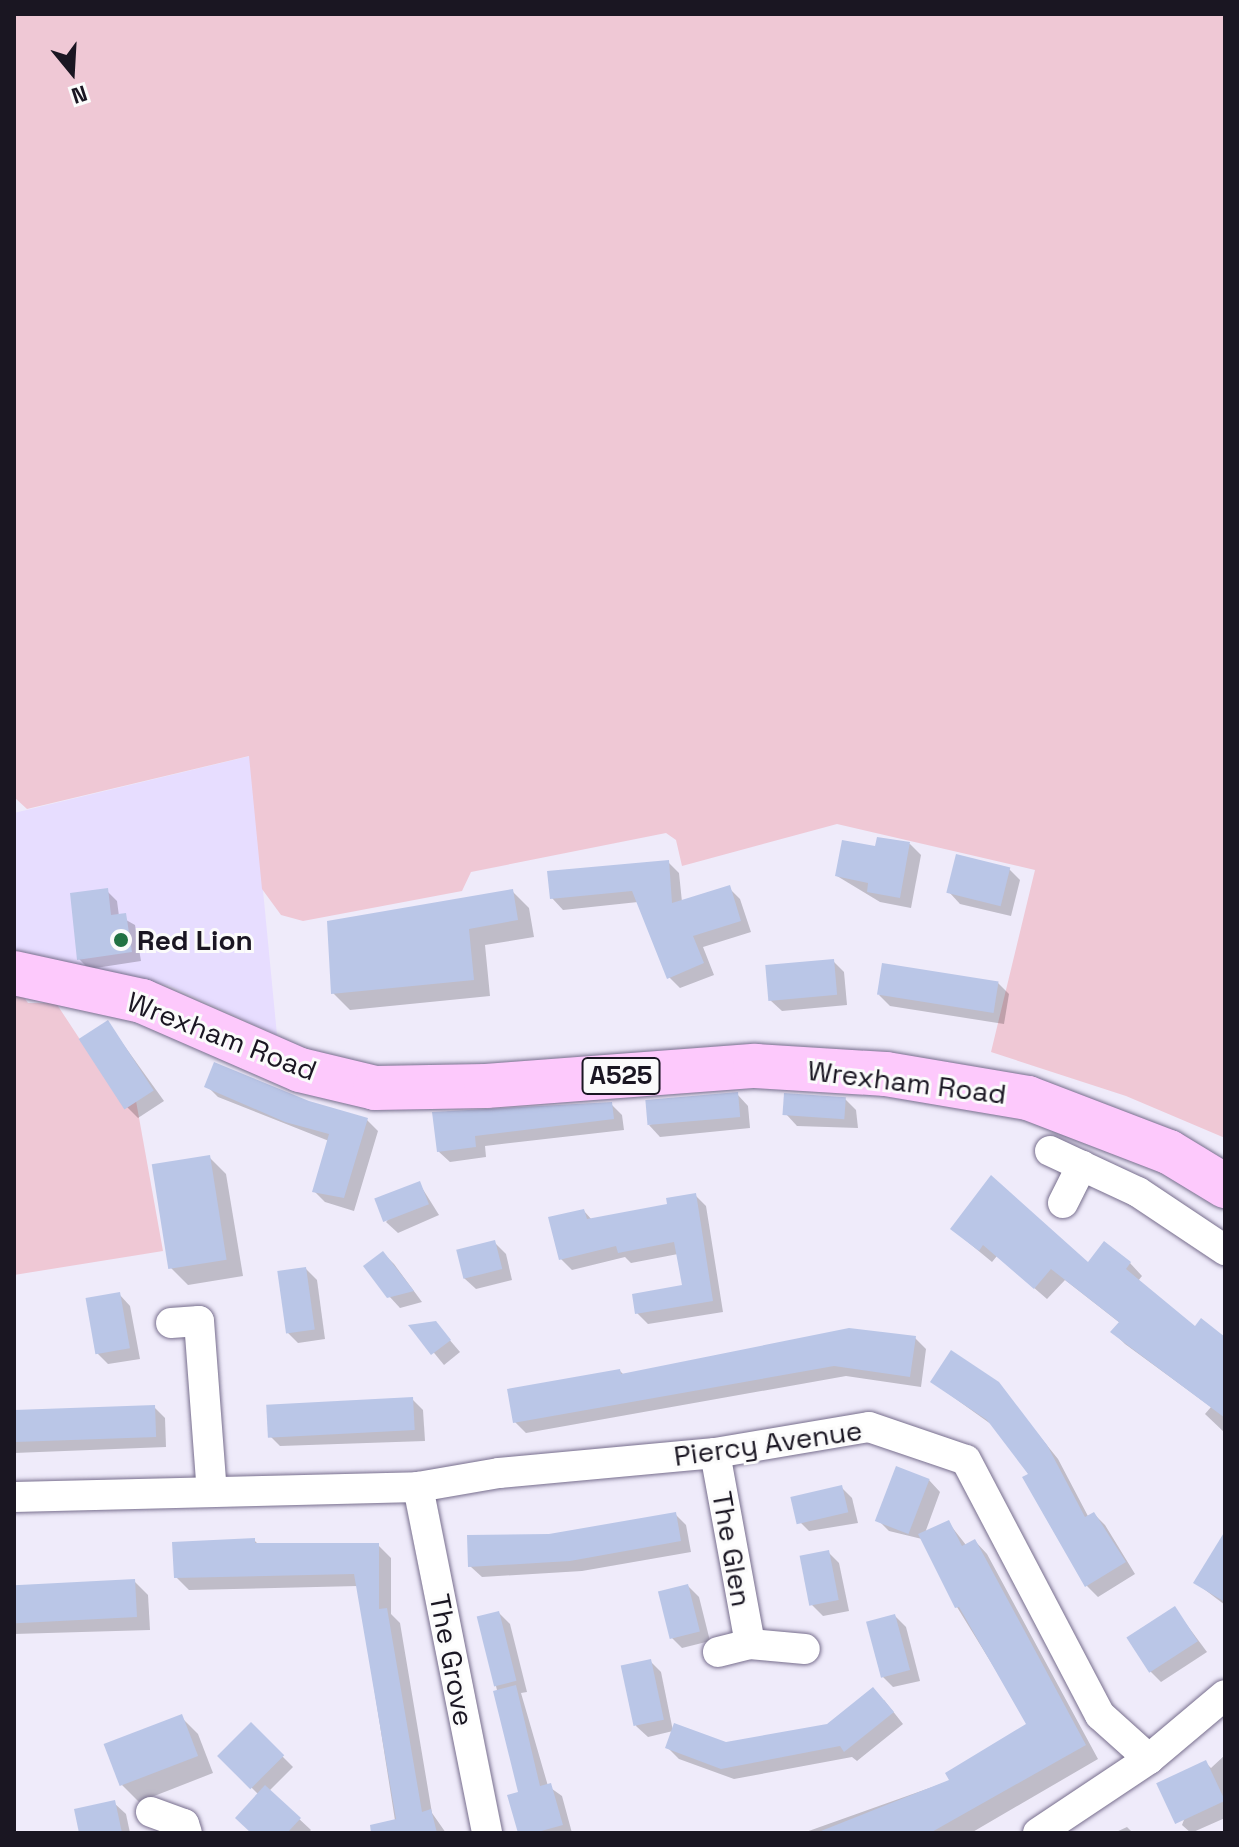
<!DOCTYPE html>
<style>
body{margin:0}
#map{position:relative;width:1239px;height:1847px;overflow:hidden;background:#efebfa;font-family:"Space Grotesk",sans-serif}
div>[style]{position:absolute}
[style*='--x']{left:calc(var(--x)*1px);top:calc(var(--y)*1px);width:calc(var(--w)*1px);rotate:calc(var(--a)*1deg)}
.built>*{inset:0;background:#e7ddff}
.green>*{inset:0;background:#efc8d5}
.shadow>*{inset:0;background:#0003}
.building>*{inset:0;background:#bac6e7;transform-origin:0 0}
.roads{filter:drop-shadow(0 0 2px #776e8d) drop-shadow(0 0 2px #776e8d)}
.street>*{height:30px;margin:-15px;padding:0 15px;transform-origin:15px;border-radius:15px;background:#fff}
.primary>*{height:44px;margin:-22px;padding:0 22px;transform-origin:22px;border-radius:22px;background:#fdc9fc}
.dots>*{width:22px;height:22px;translate:-50% -50%;box-sizing:border-box;border:4px solid #fbfbfb;border-radius:50%}
span{translate:-50% -50%;white-space:nowrap;text-align:center;line-height:1.15;-webkit-text-stroke:6px #fbfbfb;paint-order:stroke}
.shield-label span{padding:2px 6px;background:#fbfbfb;border:2px solid;border-radius:6px;-webkit-text-stroke-width:0}
.shield-label{font-size:26px;color:#1a1622;font-weight:700}
.poi-label{font-size:28px;color:#1a1622;font-weight:700}
.left{translate:0 -50%;text-align:left}
.street-label{font-size:28px;color:#1a1622}
.frame{position:absolute;inset:0;border:16px solid #1a1622;pointer-events:none}
.north{position:absolute;left:32px;top:32px;width:80px;height:80px;-webkit-text-stroke:6px #fbfbfb;paint-order:stroke;rotate:162deg;font-size:22px;font-weight:700;line-height:32px;text-align:center;color:#1a1622}
.north::after{content:'';display:block;margin:auto;width:28px;height:36px;background:#1a1622;clip-path:polygon(50% 0,100% 100%,50% 72%,0 100%)}
</style>
<div id="map">
<div class="built">
<div style="clip-path:polygon(250px 756px,277px 1035px,170px 986px,14px 950px,14px 813px)"></div>
</div>
<div class="green">
<div style="clip-path:polygon(14px 14px,1225px 14px,1225px 1138px,1126px 1096px,991px 1052px,1035px 870px,837px 824px,682px 866px,676px 840px,666px 833px,471px 872px,462px 891px,303px 921px,281px 915px,262px 889px,249px 756px,27px 809px,14px 797px)"></div>
<div style="clip-path:polygon(14px 983px,28px 1003px,56px 1003px,125px 1108px,136px 1101px,163px 1251px,14px 1275px)"></div>
</div>
<div class="shadow">
<div style="clip-path:polygon(910px 844px,921px 855px,911px 908px,880px 902px,837px 876px,876px 849px)"></div>
<div style="clip-path:polygon(668px 862px,679px 873px,682px 902px,729px 888px,740px 899px,751px 932px,703px 947px,714px 975px,680px 988px,669px 977px,638px 902px,563px 910px,552px 898px)"></div>
<div style="clip-path:polygon(1009px 869px,1020px 880px,1011px 916px,960px 904px,949px 892px)"></div>
<div style="clip-path:polygon(107px 891px,117px 901px,119px 916px,135px 925px,141px 961px,89px 969px,79px 959px)"></div>
<div style="clip-path:polygon(512px 891px,529px 908px,534px 937px,485px 945px,490px 996px,350px 1010px,333px 993px)"></div>
<div style="clip-path:polygon(833px 961px,844px 972px,847px 1005px,782px 1011px,770px 1000px)"></div>
<div style="clip-path:polygon(998px 983px,1009px 994px,1004px 1024px,890px 1006px,879px 995px)"></div>
<div style="clip-path:polygon(108px 1023px,164px 1101px,138px 1118px,127px 1107px)"></div>
<div style="clip-path:polygon(207px 1086px,308px 1103px,367px 1120px,378px 1131px,354px 1211px,325px 1202px,314px 1191px,329px 1141px,218px 1097px)"></div>
<div style="clip-path:polygon(737px 1094px,748px 1106px,750px 1128px,660px 1137px,649px 1125px)"></div>
<div style="clip-path:polygon(845px 1099px,856px 1110px,858px 1128px,797px 1126px,786px 1114px)"></div>
<div style="clip-path:polygon(611px 1104px,622px 1115px,624px 1130px,485px 1146px,486px 1157px,450px 1162px,438px 1151px,434px 1114px)"></div>
<div style="clip-path:polygon(209px 1157px,226px 1174px,243px 1276px,188px 1285px,171px 1268px)"></div>
<div style="clip-path:polygon(419px 1183px,439px 1215px,398px 1233px,386px 1222px)"></div>
<div style="clip-path:polygon(695px 1195px,706px 1206px,723px 1312px,648px 1324px,637px 1313px,685px 1287px,678px 1254px,631px 1263px,625px 1257px,572px 1270px,561px 1259px,584px 1211px,592px 1220px,669px 1206px)"></div>
<div style="clip-path:polygon(952px 1229px,1088px 1265px,1130px 1263px,1142px 1276px,1138px 1281px,1195px 1329px,1225px 1342px,1225px 1433px,1205px 1414px,1211px 1407px,1125px 1344px,1113px 1332px,1120px 1323px,1065px 1280px,1047px 1299px,997px 1256px,992px 1262px)"></div>
<div style="clip-path:polygon(495px 1243px,506px 1254px,512px 1280px,476px 1289px,464px 1278px,458px 1251px)"></div>
<div style="clip-path:polygon(383px 1253px,394px 1264px,422px 1302px,400px 1308px,389px 1296px)"></div>
<div style="clip-path:polygon(306px 1269px,317px 1280px,325px 1339px,298px 1343px,287px 1332px)"></div>
<div style="clip-path:polygon(119px 1294px,130px 1306px,140px 1359px,108px 1364px,97px 1353px)"></div>
<div style="clip-path:polygon(436px 1324px,460px 1352px,444px 1365px,412px 1326px)"></div>
<div style="clip-path:polygon(915px 1338px,926px 1349px,921px 1387px,846px 1376px,526px 1433px,515px 1422px,620px 1371px,624px 1375px)"></div>
<div style="clip-path:polygon(932px 1382px,997px 1383px,1058px 1459px,1089px 1518px,1094px 1514px,1105px 1525px,1135px 1574px,1098px 1597px,1087px 1586px,1031px 1474px,995px 1427px)"></div>
<div style="clip-path:polygon(412px 1399px,423px 1410px,425px 1441px,280px 1446px,269px 1435px)"></div>
<div style="clip-path:polygon(154px 1407px,165px 1418px,166px 1447px,14px 1453px,14px 1412px)"></div>
<div style="clip-path:polygon(929px 1480px,940px 1492px,925px 1533px,948px 1522px,966px 1545px,975px 1541px,987px 1554px,1098px 1759px,971px 1833px,803px 1833px,952px 1780px,1029px 1724px,957px 1607px,922px 1539px,889px 1531px,878px 1520px)"></div>
<div style="clip-path:polygon(841px 1487px,852px 1498px,858px 1523px,809px 1531px,798px 1520px)"></div>
<div style="clip-path:polygon(675px 1514px,686px 1525px,691px 1552px,582px 1571px,482px 1577px,470px 1566px,549px 1536px)"></div>
<div style="clip-path:polygon(1225px 1536px,1225px 1605px,1196px 1583px)"></div>
<div style="clip-path:polygon(254px 1540px,259px 1545px,378px 1545px,391px 1558px,391px 1614px,400px 1623px,432px 1813px,446px 1833px,397px 1833px,358px 1586px,189px 1590px,176px 1577px)"></div>
<div style="clip-path:polygon(828px 1552px,839px 1563px,849px 1611px,823px 1616px,812px 1605px)"></div>
<div style="clip-path:polygon(134px 1581px,148px 1595px,150px 1630px,14px 1634px,14px 1587px)"></div>
<div style="clip-path:polygon(688px 1586px,699px 1597px,710px 1641px,682px 1648px,671px 1637px)"></div>
<div style="clip-path:polygon(1175px 1609px,1207px 1652px,1161px 1682px,1150px 1671px)"></div>
<div style="clip-path:polygon(499px 1613px,510px 1624px,527px 1692px,521px 1693px,548px 1786px,562px 1796px,572px 1833px,520px 1833px,521px 1793px,496px 1686px)"></div>
<div style="clip-path:polygon(895px 1616px,906px 1627px,920px 1681px,893px 1687px,882px 1676px)"></div>
<div style="clip-path:polygon(650px 1661px,661px 1672px,673px 1731px,648px 1737px,636px 1726px)"></div>
<div style="clip-path:polygon(884px 1700px,903px 1724px,857px 1761px,852px 1757px,734px 1779px,679px 1759px,668px 1748px,726px 1744px,828px 1726px)"></div>
<div style="clip-path:polygon(181px 1717px,198px 1734px,213px 1773px,139px 1802px,122px 1785px)"></div>
<div style="clip-path:polygon(251px 1725px,293px 1767px,269px 1791px,311px 1830px,308px 1833px,253px 1833px,259px 1795px,220px 1756px)"></div>
<div style="clip-path:polygon(1225px 1755px,1225px 1818px,1191px 1833px,1182px 1825px,1206px 1763px,1211px 1768px)"></div>
<div style="clip-path:polygon(114px 1803px,126px 1814px,130px 1833px,81px 1833px)"></div>
<div style="clip-path:polygon(1127px 1827px,1133px 1833px,1114px 1833px)"></div>
</div>
<div class="building">
<div style="clip-path:polygon(877px 837px,910px 842px,900px 898px,867px 892px,868px 883px,835px 876px,842px 840px,875px 846px)"></div>
<div style="left:956px;top:854px;width:56px;height:40px;rotate:14deg"></div>
<div style="clip-path:polygon(669px 860px,672px 903px,730px 885px,741px 921px,693px 936px,704px 963px,667px 979px,632px 891px,550px 899px,547px 871px)"></div>
<div style="clip-path:polygon(108px 888px,111px 915px,126px 913px,132px 952px,77px 960px,70px 893px)"></div>
<div style="clip-path:polygon(513px 889px,518px 920px,469px 929px,474px 980px,331px 994px,327px 921px)"></div>
<div style="left:834px;top:959px;width:36px;height:69px;rotate:85deg"></div>
<div style="left:882px;top:963px;width:118px;height:32px;rotate:9deg"></div>
<div style="left:108px;top:1020px;width:84px;height:35px;rotate:57deg"></div>
<div style="clip-path:polygon(214px 1062px,309px 1101px,368px 1118px,344px 1198px,312px 1192px,329px 1134px,285px 1122px,204px 1087px)"></div>
<div style="left:738px;top:1092px;width:25px;height:93px;rotate:85deg"></div>
<div style="left:784px;top:1093px;width:62px;height:22px;rotate:4deg"></div>
<div style="clip-path:polygon(612px 1102px,614px 1119px,475px 1136px,476px 1147px,437px 1152px,432px 1112px)"></div>
<div style="left:210px;top:1155px;width:106px;height:59px;rotate:81deg"></div>
<div style="clip-path:polygon(991px 1175px,1088px 1262px,1104px 1241px,1131px 1262px,1126px 1269px,1195px 1326px,1201px 1318px,1225px 1337px,1225px 1418px,1110px 1332px,1119px 1322px,1051px 1269px,1034px 1289px,983px 1245px,979px 1251px,950px 1229px)"></div>
<div style="left:420px;top:1181px;width:25px;height:49px;rotate:69deg"></div>
<div style="clip-path:polygon(696px 1193px,713px 1301px,635px 1314px,632px 1294px,682px 1285px,674px 1242px,618px 1253px,616px 1246px,559px 1260px,548px 1217px,584px 1209px,587px 1219px,667px 1204px,666px 1198px)"></div>
<div style="left:495px;top:1240px;width:30px;height:40px;rotate:76deg"></div>
<div style="clip-path:polygon(383px 1251px,414px 1291px,387px 1298px,363px 1266px)"></div>
<div style="left:306px;top:1267px;width:63px;height:29px;rotate:82deg"></div>
<div style="left:120px;top:1292px;width:57px;height:35px;rotate:80deg"></div>
<div style="clip-path:polygon(436px 1321px,451px 1340px,431px 1355px,408px 1325px)"></div>
<div style="clip-path:polygon(849px 1328px,916px 1336px,910px 1377px,834px 1366px,513px 1423px,507px 1389px,620px 1369px,621px 1374px)"></div>
<div style="clip-path:polygon(951px 1350px,999px 1382px,1047px 1445px,1085px 1517px,1094px 1512px,1126px 1562px,1085px 1587px,1022px 1477px,1028px 1474px,987px 1420px,930px 1382px)"></div>
<div style="left:413px;top:1397px;width:33px;height:147px;rotate:87deg"></div>
<div style="left:155px;top:1405px;width:32px;height:141px;rotate:88deg"></div>
<div style="left:896px;top:1466px;width:36px;height:59px;rotate:21deg"></div>
<div style="left:842px;top:1485px;width:28px;height:53px;rotate:77deg"></div>
<div style="clip-path:polygon(676px 1512px,681px 1541px,570px 1561px,468px 1567px,467px 1535px,549px 1534px)"></div>
<div style="clip-path:polygon(949px 1520px,962px 1546px,975px 1539px,1086px 1745px,930px 1833px,816px 1833px,949px 1780px,945px 1773px,1026px 1724px,959px 1607px,955px 1608px,918px 1534px)"></div>
<div style="clip-path:polygon(1225px 1531px,1225px 1602px,1193px 1583px)"></div>
<div style="clip-path:polygon(255px 1538px,255px 1543px,379px 1543px,379px 1609px,387px 1608px,422px 1812px,431px 1809px,437px 1833px,371px 1833px,370px 1825px,396px 1819px,354px 1574px,174px 1578px,172px 1542px)"></div>
<div style="left:829px;top:1550px;width:51px;height:30px;rotate:79deg"></div>
<div style="left:135px;top:1579px;width:38px;height:121px;rotate:87deg"></div>
<div style="left:688px;top:1584px;width:49px;height:31px;rotate:76deg"></div>
<div style="left:1175px;top:1606px;width:42px;height:58px;rotate:57deg"></div>
<div style="left:499px;top:1611px;width:72px;height:23px;rotate:76deg"></div>
<div style="left:895px;top:1614px;width:58px;height:30px;rotate:75deg"></div>
<div style="left:651px;top:1659px;width:62px;height:31px;rotate:78deg"></div>
<div style="clip-path:polygon(516px 1685px,540px 1786px,551px 1783px,563px 1825px,534px 1833px,518px 1833px,507px 1795px,518px 1792px,493px 1691px)"></div>
<div style="clip-path:polygon(873px 1687px,894px 1712px,844px 1752px,840px 1746px,721px 1769px,665px 1748px,674px 1723px,726px 1742px,827px 1724px)"></div>
<div style="left:182px;top:1714px;width:45px;height:84px;rotate:69deg"></div>
<div style="left:251px;top:1722px;width:47px;height:48px;rotate:45deg"></div>
<div style="left:1206px;top:1760px;width:45px;height:55px;rotate:65deg"></div>
<div style="clip-path:polygon(265px 1785px,301px 1818px,287px 1833px,251px 1833px,235px 1818px)"></div>
<div style="clip-path:polygon(115px 1800px,122px 1833px,79px 1833px,74px 1809px)"></div>
</div>
<div class="roads">
<div class="street">
<div style="--x:1050;--y:1151;--w:97;--a:25"></div>
<div style="--x:1138;--y:1192;--w:105;--a:33.7"></div>
<div style="--x:1063;--y:1203;--w:42;--a:-63.4"></div>
<div style="--x:171;--y:1323;--w:28;--a:-4"></div>
<div style="--x:199;--y:1321;--w:171;--a:85.7"></div>
<div style="--x:715;--y:1453;--w:194;--a:79.6"></div>
<div style="--x:750;--y:1644;--w:55;--a:5.2"></div>
<div style="--x:418;--y:1487;--w:353;--a:78.7"></div>
<div style="--x:14;--y:1497;--w:404;--a:-1.4"></div>
<div style="--x:418;--y:1487;--w:82;--a:-9.8"></div>
<div style="--x:499;--y:1473;--w:217;--a:-5.3"></div>
<div style="--x:715;--y:1453;--w:156;--a:-9.6"></div>
<div style="--x:869;--y:1427;--w:102;--a:18.8"></div>
<div style="--x:966;--y:1460;--w:288;--a:62.3"></div>
<div style="--x:1100;--y:1715;--w:66;--a:41.9"></div>
<div style="--x:718;--y:1652;--w:33;--a:-14"></div>
<div style="--x:151;--y:1812;--w:35;--a:20"></div>
<div style="--x:184;--y:1824;--w:9;--a:72"></div>
<div style="--x:1038;--y:1833;--w:133;--a:-33.7"></div>
<div style="--x:1149;--y:1759;--w:99;--a:-40.1"></div>
</div>
<div class="primary">
<div style="--x:14;--y:973;--w:131;--a:12.3"></div>
<div style="--x:142;--y:1001;--w:172;--a:23.6"></div>
<div style="--x:300;--y:1070;--w:77;--a:13.5"></div>
<div style="--x:375;--y:1088;--w:111;--a:-1"></div>
<div style="--x:486;--y:1086;--w:270;--a:-4.3"></div>
<div style="--x:755;--y:1066;--w:131;--a:3.5"></div>
<div style="--x:886;--y:1074;--w:144;--a:9.6"></div>
<div style="--x:1028;--y:1098;--w:151;--a:21"></div>
<div style="--x:1169;--y:1152;--w:66;--a:31.3"></div>
</div>
</div>
<div class="dots">
<div style="left:121px;top:940px;background:#227243"></div>
</div>
<div class="shield-label">
<span style="left:621px;top:1076px">A525</span>
</div>
<div class="poi-label">
<span class="left" style="left:137px;top:940px">Red Lion</span>
</div>
<div class="street-label">
<span style="left:222px;top:1036px;rotate:21deg">Wrexham Road</span>
<span style="left:907px;top:1082px;rotate:7deg">Wrexham Road</span>
<span style="left:768px;top:1443px;rotate:-8deg">Piercy Avenue</span>
<span style="left:732px;top:1549px;rotate:80deg">The Glen</span>
<span style="left:452px;top:1660px;rotate:79deg">The Grove</span>
</div>
<div class="frame"></div>
<div class="north">N</div>
</div>
